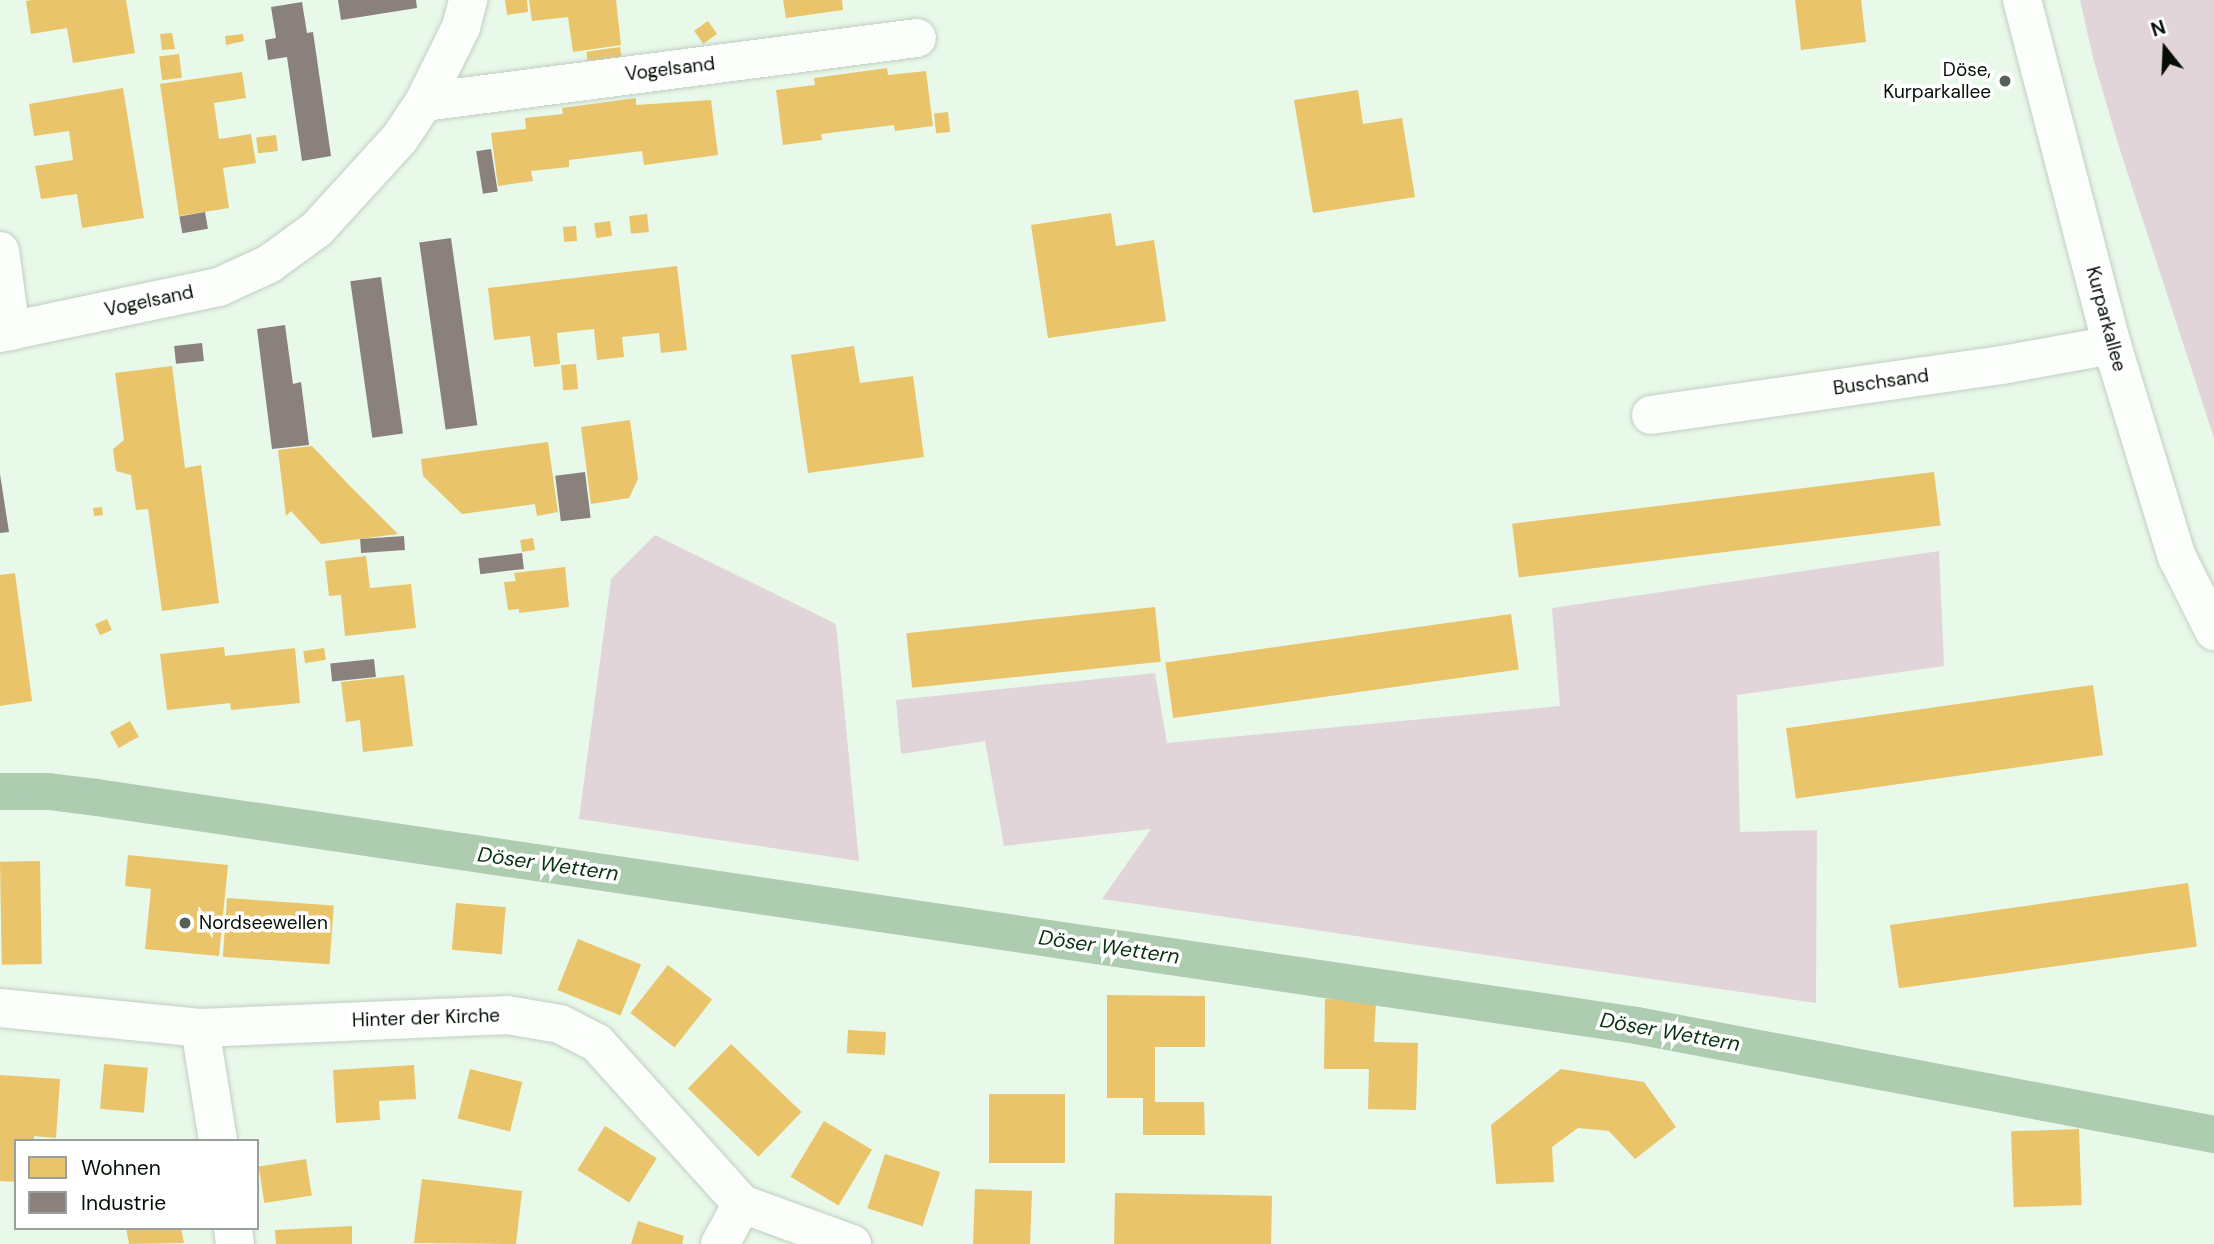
<!DOCTYPE html>
<meta charset="utf-8">
<style>
body{margin:0}
#map{position:relative;width:2214px;height:1244px;overflow:hidden;background:#e8f9e9;font-family:"DM Sans",sans-serif}
div>[style]{position:absolute}
[style*='--x']{left:calc(var(--x)*1px);top:calc(var(--y)*1px);width:calc(var(--w)*1px);rotate:calc(var(--a)*1deg)}
.green>*{inset:0;background:#e2d5d9}
.homes>*{inset:0;background:#e9c46a;transform-origin:0 0}
.industry>*{inset:0;background:#8a817c;transform-origin:0 0}
.canal>*{height:37px;margin:-18.5px;padding:0 18.5px;transform-origin:18.5px;border-radius:18.5px;background:#adccb0}
.roads{filter:drop-shadow(0 0 2px #c0cec1) drop-shadow(0 0 2px #c0cec1)}
.minor>*{height:38px;margin:-19px;padding:0 19px;transform-origin:19px;border-radius:19px;background:#fcfefc}
.dots>*{width:19px;height:19px;translate:-50% -50%;box-sizing:border-box;border:4px solid #fff;border-radius:50%}
span{translate:-50% -50%;white-space:nowrap;text-align:center;line-height:1.15;-webkit-text-stroke:7px #fff;paint-order:stroke}
.street-label{font-size:19px;color:#060f06}
.poi-label{font-size:19px;color:#060f06}
.right{translate:-100% -50%;text-align:right}
.left{translate:0 -50%;text-align:left}
.water-label{font-size:21px;color:#0a3312;font-style:italic}
.legend{position:absolute;left:14px;top:1139px;width:245px;height:91px;box-sizing:border-box;background:#fff;border:2px solid #9b9f9b;margin:0;padding:9px 12px;list-style:none;font-size:21px;color:#060f06}
.legend li{display:flex;align-items:center;gap:14px;height:35px}
.legend b{width:35px;border:2px solid #9b9f9b}
.north{position:absolute;left:2130px;top:14px;width:70px;height:70px;-webkit-text-stroke:5px #fff;paint-order:stroke;rotate:342deg;font-size:19px;font-weight:700;line-height:28px;text-align:center;color:#060f06}
.north::after{content:'';display:block;margin:auto;width:24px;height:32px;background:#060f06;clip-path:polygon(50% 0,100% 100%,50% 72%,0 100%)}
</style>
<div id="map">
<div class="green">
<div style="clip-path:polygon(2080px 0,2214px 0,2214px 438px,2119px 147px,2093px 58px)"></div>
<div style="clip-path:polygon(655px 535px,836px 624px,859px 861px,579px 819px,611px 579px)"></div>
<div style="clip-path:polygon(1939px 551px,1944px 666px,1737px 695px,1740px 832px,1817px 830px,1816px 1003px,1102px 899px,1151px 829px,1004px 846px,985px 741px,901px 754px,896px 700px,1155px 673px,1167px 743px,1560px 706px,1552px 608px)"></div>
</div>
<div class="homes">
<div style="clip-path:polygon(32px 0,126px 0,135px 53px,73px 63px,67px 28px,31px 34px,26px 1px)"></div>
<div style="clip-path:polygon(505px 0,527px 0,528px 12px,507px 15px)"></div>
<div style="clip-path:polygon(529px 0,616px 0,621px 45px,573px 52px,568px 17px,532px 21px)"></div>
<div style="clip-path:polygon(783px 0,842px 0,843px 10px,786px 18px)"></div>
<div style="clip-path:polygon(1795px 0,1861px 0,1866px 42px,1801px 50px)"></div>
<div style="left:708px;top:21px;width:16px;height:17px;rotate:55deg"></div>
<div style="clip-path:polygon(172px 33px,175px 49px,162px 50px,160px 34px)"></div>
<div style="clip-path:polygon(243px 34px,244px 41px,226px 45px,225px 36px)"></div>
<div style="left:620px;top:47px;width:14px;height:34px;rotate:82deg"></div>
<div style="left:179px;top:54px;width:24px;height:20px;rotate:83deg"></div>
<div style="clip-path:polygon(887px 68px,888px 75px,926px 71px,933px 126px,895px 131px,894px 125px,821px 134px,822px 140px,783px 145px,776px 90px,815px 85px,814px 78px)"></div>
<div style="clip-path:polygon(242px 72px,246px 98px,214px 103px,219px 139px,251px 134px,256px 163px,223px 168px,229px 208px,179px 216px,160px 84px)"></div>
<div style="clip-path:polygon(123px 88px,144px 218px,82px 228px,77px 194px,41px 199px,35px 166px,73px 160px,69px 131px,34px 136px,29px 104px)"></div>
<div style="clip-path:polygon(1358px 90px,1363px 124px,1402px 118px,1415px 197px,1313px 213px,1294px 100px)"></div>
<div style="clip-path:polygon(636px 98px,636px 105px,711px 100px,718px 155px,644px 165px,642px 151px,569px 160px,569px 167px,531px 171px,533px 181px,498px 186px,491px 133px,526px 129px,525px 118px,563px 114px,562px 108px)"></div>
<div style="left:948px;top:112px;width:20px;height:14px;rotate:84deg"></div>
<div style="left:276px;top:135px;width:16px;height:20px;rotate:83deg"></div>
<div style="clip-path:polygon(1111px 213px,1116px 246px,1154px 240px,1166px 321px,1048px 338px,1031px 225px)"></div>
<div style="left:647px;top:214px;width:18px;height:18px;rotate:84deg"></div>
<div style="left:610px;top:221px;width:15px;height:16px;rotate:82deg"></div>
<div style="left:576px;top:226px;width:15px;height:13px;rotate:86deg"></div>
<div style="clip-path:polygon(677px 266px,687px 350px,661px 353px,659px 333px,622px 337px,624px 357px,597px 360px,594px 329px,557px 333px,560px 364px,534px 367px,530px 336px,494px 340px,488px 288px)"></div>
<div style="clip-path:polygon(854px 346px,860px 383px,913px 376px,924px 457px,808px 473px,791px 355px)"></div>
<div style="left:576px;top:364px;width:25px;height:15px;rotate:85deg"></div>
<div style="clip-path:polygon(172px 366px,185px 468px,201px 465px,219px 603px,162px 611px,148px 509px,136px 510px,131px 475px,116px 471px,113px 449px,124px 440px,115px 373px)"></div>
<div style="clip-path:polygon(630px 420px,638px 479px,629px 498px,591px 504px,581px 427px)"></div>
<div style="clip-path:polygon(548px 442px,558px 512px,537px 516px,535px 504px,462px 514px,423px 476px,421px 459px)"></div>
<div style="clip-path:polygon(312px 446px,349px 485px,398px 534px,321px 544px,291px 511px,286px 516px,278px 450px)"></div>
<div style="left:1934px;top:472px;width:54px;height:425px;rotate:83deg"></div>
<div style="left:102px;top:507px;width:8px;height:9px;rotate:83deg"></div>
<div style="left:533px;top:538px;width:12px;height:13px;rotate:81deg"></div>
<div style="clip-path:polygon(366px 556px,370px 588px,411px 584px,416px 628px,345px 636px,341px 595px,329px 596px,325px 561px)"></div>
<div style="clip-path:polygon(565px 567px,569px 607px,519px 613px,519px 609px,508px 610px,504px 582px,516px 581px,514px 573px)"></div>
<div style="clip-path:polygon(15px 573px,32px 701px,0 706px,0 575px)"></div>
<div style="left:1155px;top:607px;width:55px;height:250px;rotate:84deg"></div>
<div style="left:1511px;top:614px;width:56px;height:349px;rotate:82deg"></div>
<div style="left:107px;top:619px;width:12px;height:13px;rotate:66deg"></div>
<div style="clip-path:polygon(224px 647px,225px 656px,295px 648px,300px 703px,231px 710px,230px 703px,167px 710px,160px 654px)"></div>
<div style="left:324px;top:648px;width:12px;height:21px;rotate:81deg"></div>
<div style="clip-path:polygon(404px 675px,413px 746px,363px 752px,360px 720px,346px 722px,341px 682px)"></div>
<div style="left:2093px;top:685px;width:71px;height:310px;rotate:82deg"></div>
<div style="left:130px;top:721px;width:18px;height:23px;rotate:61deg"></div>
<div style="clip-path:polygon(128px 855px,228px 865px,219px 956px,145px 949px,151px 889px,125px 886px)"></div>
<div style="left:40px;top:861px;width:103px;height:40px;rotate:89deg"></div>
<div style="left:2188px;top:883px;width:64px;height:301px;rotate:82deg"></div>
<div style="left:227px;top:898px;width:107px;height:59px;rotate:4deg"></div>
<div style="left:456px;top:903px;width:50px;height:47px;rotate:5deg"></div>
<div style="left:578px;top:939px;width:68px;height:55px;rotate:22deg"></div>
<div style="left:668px;top:965px;width:56px;height:61px;rotate:38deg"></div>
<div style="clip-path:polygon(1107px 995px,1205px 996px,1205px 1047px,1155px 1047px,1155px 1102px,1204px 1102px,1205px 1135px,1143px 1135px,1143px 1098px,1107px 1098px)"></div>
<div style="clip-path:polygon(1325px 999px,1376px 1001px,1374px 1042px,1418px 1043px,1416px 1110px,1368px 1109px,1369px 1069px,1324px 1069px)"></div>
<div style="left:848px;top:1030px;width:38px;height:23px;rotate:3deg"></div>
<div style="left:731px;top:1044px;width:98px;height:62px;rotate:44deg"></div>
<div style="left:104px;top:1064px;width:44px;height:45px;rotate:5deg"></div>
<div style="clip-path:polygon(414px 1065px,416px 1099px,379px 1101px,380px 1120px,336px 1123px,333px 1070px)"></div>
<div style="left:470px;top:1069px;width:54px;height:51px;rotate:14deg"></div>
<div style="clip-path:polygon(1561px 1069px,1644px 1082px,1676px 1127px,1635px 1159px,1609px 1131px,1578px 1128px,1552px 1147px,1554px 1182px,1496px 1184px,1491px 1125px)"></div>
<div style="clip-path:polygon(0 1075px,60px 1079px,56px 1138px,34px 1136px,34px 1141px,16px 1141px,16px 1182px,0 1181px)"></div>
<div style="left:989px;top:1094px;width:76px;height:69px"></div>
<div style="left:824px;top:1121px;width:56px;height:65px;rotate:31deg"></div>
<div style="left:605px;top:1126px;width:61px;height:52px;rotate:32deg"></div>
<div style="left:2079px;top:1129px;width:76px;height:68px;rotate:88deg"></div>
<div style="left:885px;top:1154px;width:58px;height:57px;rotate:18deg"></div>
<div style="left:306px;top:1159px;width:37px;height:48px;rotate:81deg"></div>
<div style="clip-path:polygon(422px 1179px,522px 1191px,516px 1244px,414px 1243px)"></div>
<div style="left:975px;top:1189px;width:57px;height:55px;rotate:2deg"></div>
<div style="left:1115px;top:1193px;width:157px;height:51px;rotate:1deg"></div>
<div style="clip-path:polygon(638px 1221px,684px 1236px,682px 1244px,631px 1244px)"></div>
<div style="clip-path:polygon(352px 1226px,352px 1244px,276px 1244px,275px 1230px)"></div>
<div style="clip-path:polygon(126px 1228px,181px 1228px,184px 1243px,129px 1244px)"></div>
</div>
<div class="industry">
<div style="clip-path:polygon(338px 0,416px 0,417px 8px,341px 20px)"></div>
<div style="clip-path:polygon(302px 2px,307px 33px,313px 32px,331px 156px,302px 161px,287px 57px,268px 60px,265px 40px,276px 38px,271px 7px)"></div>
<div style="left:491px;top:149px;width:43px;height:15px;rotate:81deg"></div>
<div style="left:205px;top:212px;width:17px;height:26px;rotate:80deg"></div>
<div style="left:451px;top:238px;width:189px;height:32px;rotate:82deg"></div>
<div style="left:381px;top:277px;width:158px;height:31px;rotate:82deg"></div>
<div style="clip-path:polygon(285px 325px,293px 384px,301px 382px,309px 445px,272px 449px,257px 329px)"></div>
<div style="left:202px;top:343px;width:18px;height:28px;rotate:84deg"></div>
<div style="left:585px;top:472px;width:46px;height:30px;rotate:83deg"></div>
<div style="clip-path:polygon(0 474px,9px 532px,0 533px)"></div>
<div style="left:404px;top:536px;width:14px;height:44px;rotate:86deg"></div>
<div style="left:522px;top:553px;width:16px;height:44px;rotate:83deg"></div>
<div style="left:374px;top:659px;width:18px;height:44px;rotate:84deg"></div>
</div>
<div class="canal">
<div style="--x:0;--y:791;--w:48;--a:0"></div>
<div style="--x:48;--y:791;--w:48;--a:7.1"></div>
<div style="--x:96;--y:797;--w:1557;--a:8.42"></div>
<div style="--x:1636;--y:1025;--w:588;--a:10.68"></div>
</div>
<div class="roads">
<div class="minor">
<div style="--x:2022;--y:0;--w:357;--a:75.4"></div>
<div style="--x:2112;--y:345;--w:222;--a:73"></div>
<div style="--x:2177;--y:557;--w:83;--a:63.4"></div>
<div style="--x:424;--y:102;--w:497;--a:-7.4"></div>
<div style="--x:0;--y:251;--w:81;--a:82.2"></div>
<div style="--x:0;--y:333;--w:224;--a:-11.9"></div>
<div style="--x:219;--y:287;--w:55;--a:-24.7"></div>
<div style="--x:269;--y:264;--w:59;--a:-36.1"></div>
<div style="--x:317;--y:229;--w:123;--a:-47.6"></div>
<div style="--x:400;--y:138;--w:43;--a:-56.3"></div>
<div style="--x:424;--y:102;--w:84;--a:-63.7"></div>
<div style="--x:461;--y:27;--w:28;--a:-75"></div>
<div style="--x:1651;--y:415;--w:355;--a:-8.1"></div>
<div style="--x:2002;--y:365;--w:112;--a:-10.3"></div>
<div style="--x:0;--y:1008;--w:201;--a:5.7"></div>
<div style="--x:200;--y:1028;--w:307;--a:-2.4"></div>
<div style="--x:507;--y:1015;--w:54;--a:9.6"></div>
<div style="--x:560;--y:1024;--w:42;--a:27.2"></div>
<div style="--x:597;--y:1043;--w:217;--a:48"></div>
<div style="--x:742;--y:1204;--w:117;--a:20"></div>
<div style="--x:200;--y:1028;--w:114;--a:80.9"></div>
<div style="--x:233;--y:1228;--w:16;--a:83"></div>
<div style="--x:720;--y:1244;--w:46;--a:-61.2"></div>
</div>
</div>
<div class="dots">
<div style="left:2005px;top:81px;background:#556155"></div>
<div style="left:185px;top:923px;background:#556155"></div>
</div>
<div class="street-label">
<span style="left:670px;top:69px;rotate:-7deg">Vogelsand</span>
<span style="left:149px;top:301px;rotate:-12deg">Vogelsand</span>
<span style="left:2106px;top:319px;rotate:75deg">Kurparkallee</span>
<span style="left:1881px;top:382px;rotate:-8deg">Buschsand</span>
<span style="left:426px;top:1018px;rotate:-2deg">Hinter der Kirche</span>
</div>
<div class="poi-label">
<span class="right" style="left:1991px;top:81px">Döse,<br>Kurparkallee</span>
<span class="left" style="left:199px;top:923px">Nordseewellen</span>
</div>
<div class="water-label">
<span style="left:548px;top:864px;rotate:8deg">Döser Wettern</span>
<span style="left:1109px;top:947px;rotate:8deg">Döser Wettern</span>
<span style="left:1670px;top:1032px;rotate:10deg">Döser Wettern</span>
</div>
<ul class="legend">
<li><b style="height:19px;background:#e9c46a"></b>Wohnen</li>
<li><b style="height:19px;background:#8a817c"></b>Industrie</li>
</ul>
<div class="north">N</div>
</div>
